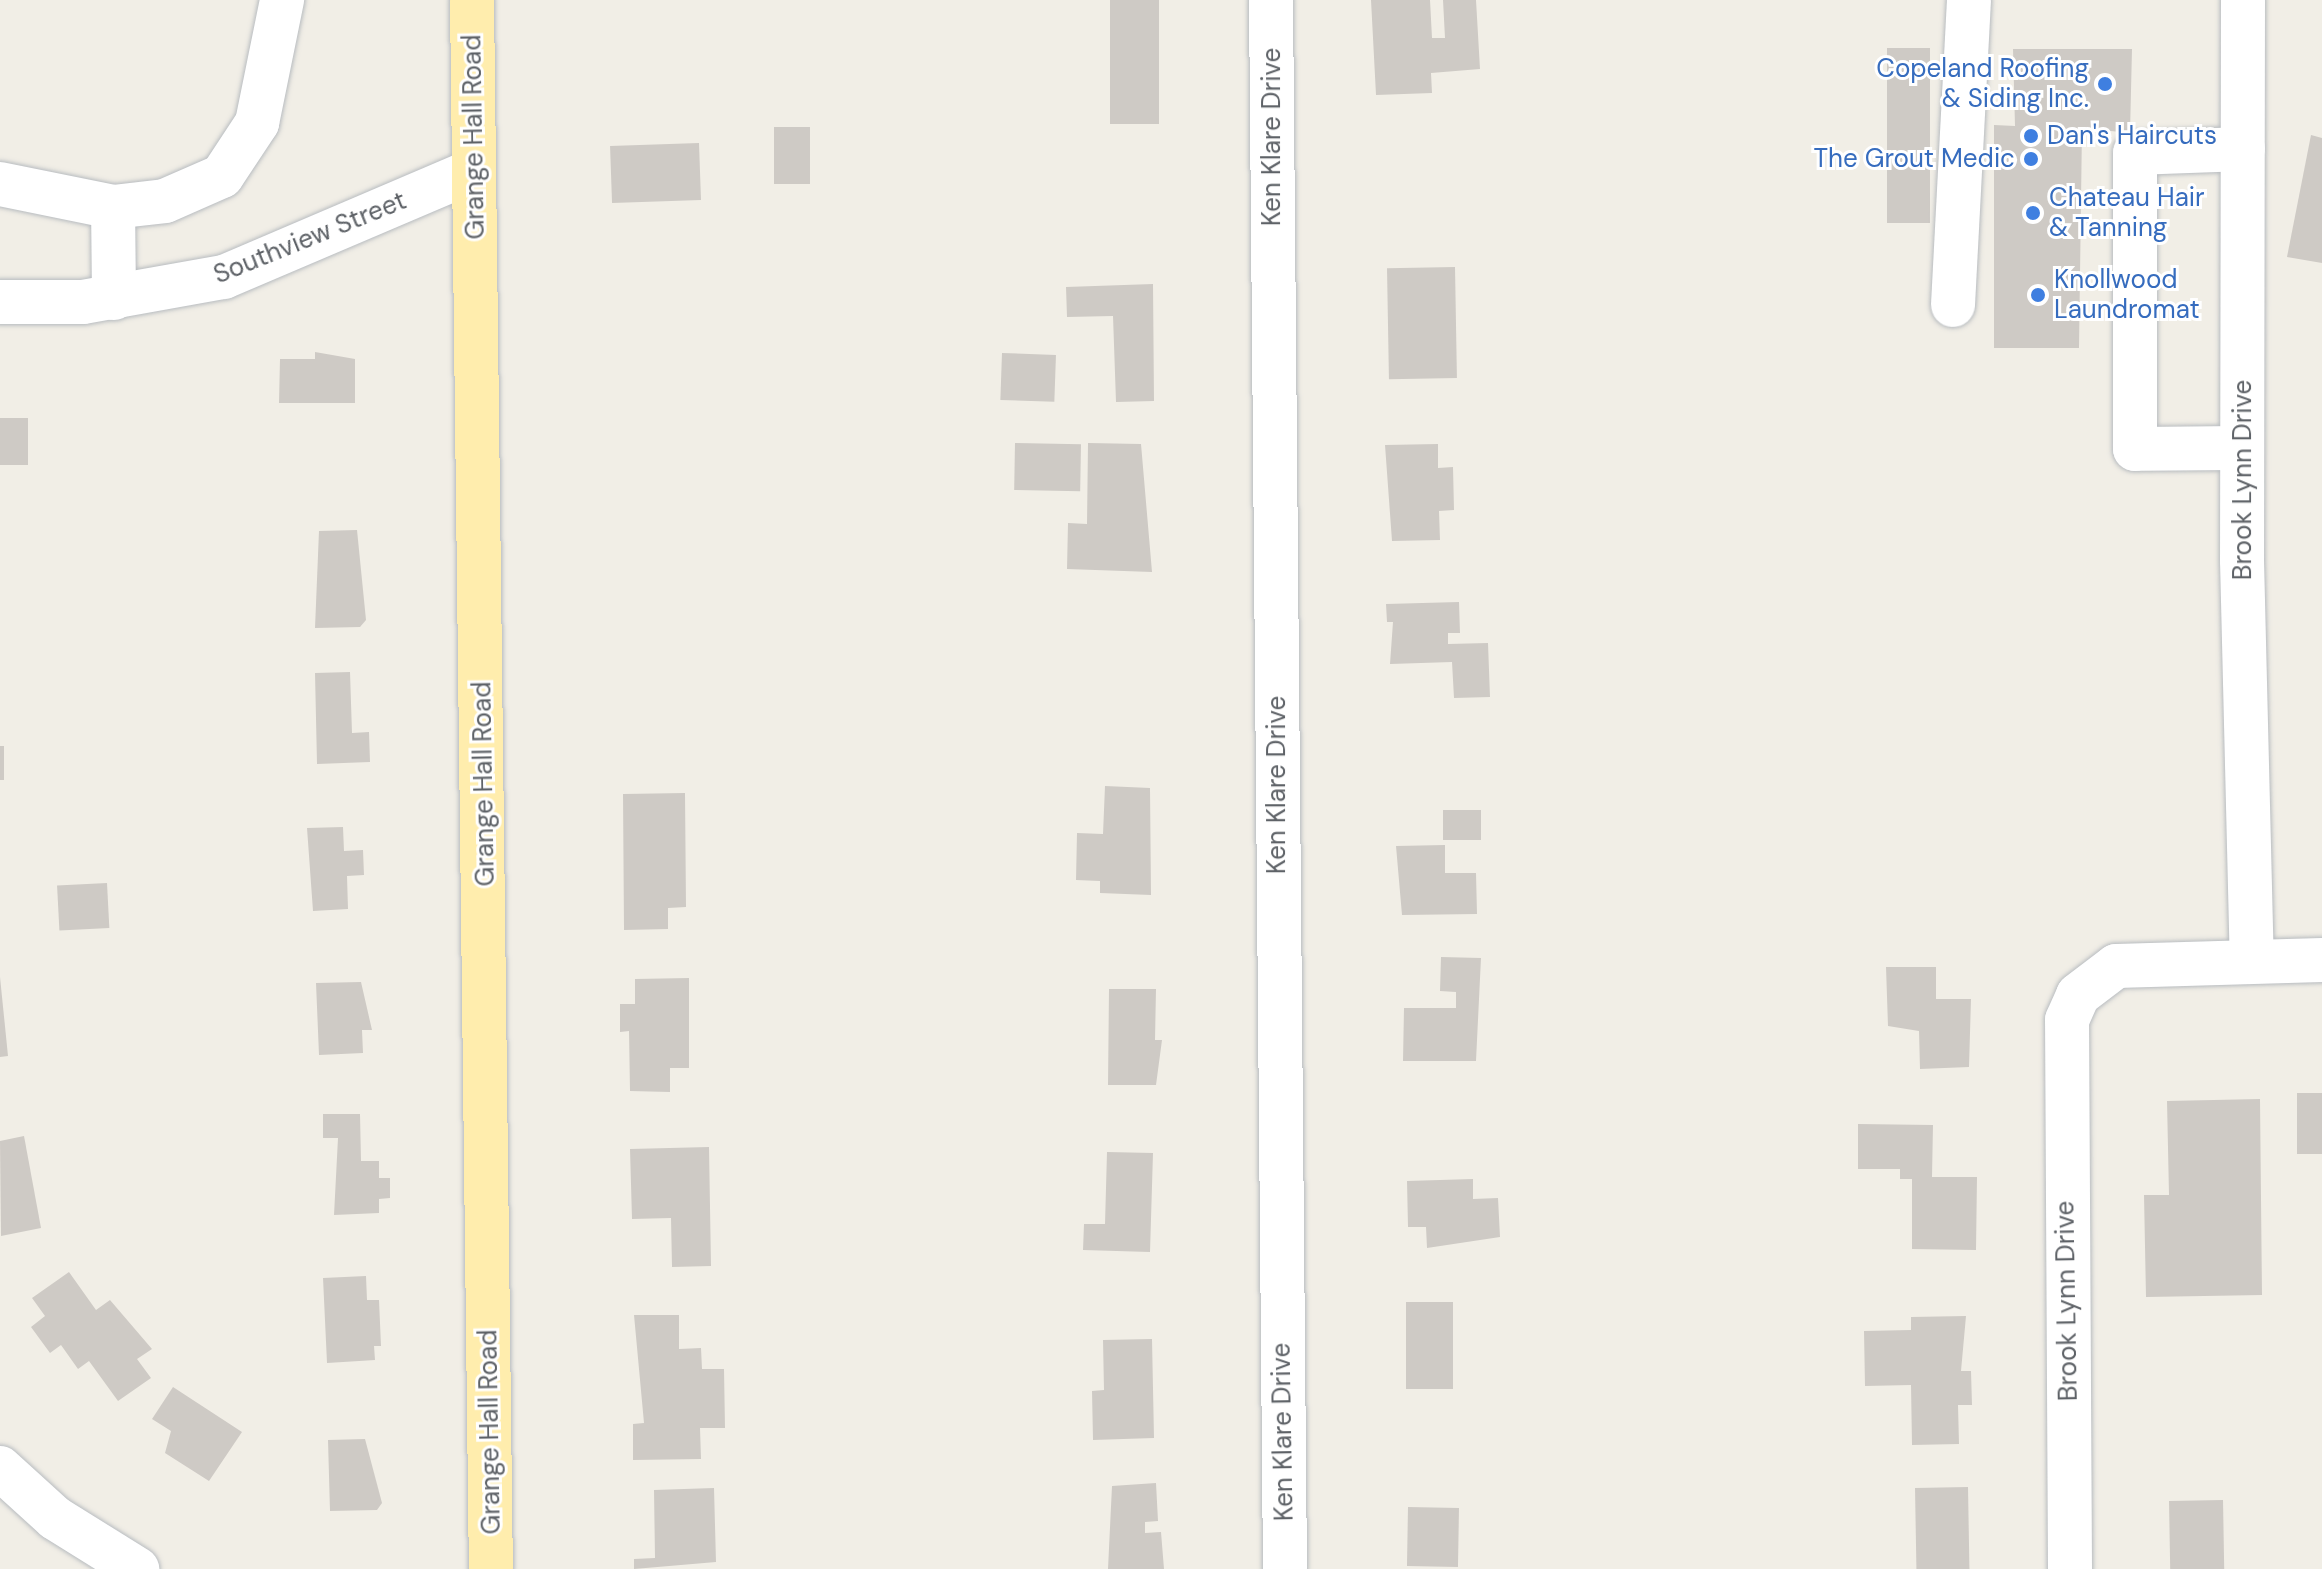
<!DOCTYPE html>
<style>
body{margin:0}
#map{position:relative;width:2322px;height:1569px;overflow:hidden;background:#f1eee6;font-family:"DM Sans",sans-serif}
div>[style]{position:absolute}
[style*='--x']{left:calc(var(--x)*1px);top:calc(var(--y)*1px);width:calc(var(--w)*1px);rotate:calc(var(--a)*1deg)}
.building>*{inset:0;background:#cecac5;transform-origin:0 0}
.roads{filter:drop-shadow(0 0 2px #b8bcc0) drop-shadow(0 0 2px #b8bcc0)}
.minor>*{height:44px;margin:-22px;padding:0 22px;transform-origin:22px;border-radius:22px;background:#fff}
.major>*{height:44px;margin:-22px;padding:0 22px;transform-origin:22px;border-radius:22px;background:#ffedad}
.dots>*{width:22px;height:22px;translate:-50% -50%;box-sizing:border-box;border:4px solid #fff;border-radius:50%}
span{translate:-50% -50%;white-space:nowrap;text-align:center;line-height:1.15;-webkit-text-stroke:6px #fff;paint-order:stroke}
.shop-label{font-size:26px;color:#366cbe}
.right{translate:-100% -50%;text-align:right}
.left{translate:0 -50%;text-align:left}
.street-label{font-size:26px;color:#5e6267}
</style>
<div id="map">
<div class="building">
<div style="left:1110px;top:0;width:49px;height:124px"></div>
<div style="clip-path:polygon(1371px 0,1430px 0,1432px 38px,1445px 38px,1443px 0,1476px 0,1480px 69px,1431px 73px,1432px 93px,1376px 95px)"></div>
<div style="left:1887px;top:48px;width:43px;height:175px"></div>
<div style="clip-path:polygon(2013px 49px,2132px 49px,2130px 133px,2082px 128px,2079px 348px,1994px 348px,1994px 125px,2015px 126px)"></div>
<div style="left:774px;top:127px;width:36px;height:57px"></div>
<div style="clip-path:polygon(2311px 135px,2322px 138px,2322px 263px,2287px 257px)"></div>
<div style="left:699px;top:143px;width:57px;height:89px;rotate:88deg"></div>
<div style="left:1455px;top:267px;width:111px;height:68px;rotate:89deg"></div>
<div style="clip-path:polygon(1153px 284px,1154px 401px,1116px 402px,1113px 316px,1067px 317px,1066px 287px)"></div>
<div style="clip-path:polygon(315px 352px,355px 359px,355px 403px,279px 403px,280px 359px,315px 359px)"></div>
<div style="left:1002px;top:353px;width:54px;height:47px;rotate:2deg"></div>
<div style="left:0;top:418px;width:28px;height:47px"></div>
<div style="left:1015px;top:443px;width:66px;height:47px;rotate:1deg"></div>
<div style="clip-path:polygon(1088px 443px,1141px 444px,1152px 572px,1067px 569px,1068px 523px,1087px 524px)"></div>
<div style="clip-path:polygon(1438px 444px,1438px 468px,1453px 467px,1454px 510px,1439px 511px,1440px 540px,1392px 541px,1385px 445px)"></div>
<div style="clip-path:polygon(357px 530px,366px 620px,360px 627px,315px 628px,319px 531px)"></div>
<div style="clip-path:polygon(1459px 602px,1460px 633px,1448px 633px,1448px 644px,1488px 643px,1490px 697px,1454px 698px,1452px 662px,1390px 664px,1393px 622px,1387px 622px,1386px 604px)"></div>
<div style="clip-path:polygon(350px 672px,352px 733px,369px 732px,370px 762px,317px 764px,315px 673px)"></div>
<div style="left:4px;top:746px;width:34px;height:4px;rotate:90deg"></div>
<div style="clip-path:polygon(1105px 786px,1150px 788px,1151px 895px,1100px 893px,1100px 881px,1076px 880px,1077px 833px,1103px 834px)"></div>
<div style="clip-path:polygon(685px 793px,686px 907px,668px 908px,668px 929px,624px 930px,623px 794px)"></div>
<div style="left:1443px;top:810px;width:38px;height:30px"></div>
<div style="clip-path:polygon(343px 827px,344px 851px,363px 850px,364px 875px,347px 876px,348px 909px,313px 911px,307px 828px)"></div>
<div style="clip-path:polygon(1445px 845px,1445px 873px,1476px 873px,1477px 914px,1402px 915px,1396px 846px)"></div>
<div style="left:107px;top:883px;width:45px;height:50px;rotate:87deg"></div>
<div style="clip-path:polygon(1441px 957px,1481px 958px,1476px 1061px,1403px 1061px,1404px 1008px,1456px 1008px,1456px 992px,1440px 991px)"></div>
<div style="clip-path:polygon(1886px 967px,1936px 967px,1936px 999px,1971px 999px,1969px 1067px,1920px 1069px,1919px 1031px,1888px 1026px)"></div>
<div style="clip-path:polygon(0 977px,8px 1056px,0 1057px)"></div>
<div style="clip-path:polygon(689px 978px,689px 1068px,670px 1068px,670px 1092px,630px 1091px,629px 1031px,620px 1032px,620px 1004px,635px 1004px,635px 979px)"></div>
<div style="clip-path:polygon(361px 982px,372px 1030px,362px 1030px,363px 1053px,319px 1055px,316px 983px)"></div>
<div style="clip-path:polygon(1109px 989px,1156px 989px,1155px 1040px,1162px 1040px,1156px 1085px,1108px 1085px)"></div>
<div style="left:2297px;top:1093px;width:25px;height:61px"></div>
<div style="clip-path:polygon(2260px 1099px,2262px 1295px,2146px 1297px,2144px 1195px,2169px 1195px,2167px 1101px)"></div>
<div style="clip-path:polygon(323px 1114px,360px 1114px,361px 1161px,379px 1161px,379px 1178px,390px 1178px,390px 1198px,379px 1199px,379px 1213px,334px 1215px,338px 1138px,323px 1138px)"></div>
<div style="clip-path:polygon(1858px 1124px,1933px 1125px,1932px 1177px,1977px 1177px,1976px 1250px,1912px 1249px,1912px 1179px,1900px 1179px,1900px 1169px,1858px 1169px)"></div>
<div style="clip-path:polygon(24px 1136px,41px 1228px,1px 1236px,0 1141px)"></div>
<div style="clip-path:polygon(709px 1147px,711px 1266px,672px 1267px,671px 1218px,632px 1219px,630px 1149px)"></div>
<div style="clip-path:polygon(1107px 1152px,1153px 1153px,1150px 1252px,1083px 1250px,1084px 1224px,1105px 1224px)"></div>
<div style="clip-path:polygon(1473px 1179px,1473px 1199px,1498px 1198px,1500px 1237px,1427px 1248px,1426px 1227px,1408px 1227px,1407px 1181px)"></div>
<div style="clip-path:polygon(69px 1272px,96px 1310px,110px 1300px,152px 1349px,137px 1359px,151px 1378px,118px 1401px,89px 1361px,78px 1369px,61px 1345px,50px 1353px,31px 1327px,45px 1316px,32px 1298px)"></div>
<div style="clip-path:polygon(366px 1276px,367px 1300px,379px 1300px,381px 1346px,374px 1346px,375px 1360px,327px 1363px,323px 1278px)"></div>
<div style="left:1406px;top:1302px;width:47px;height:87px"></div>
<div style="clip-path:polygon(634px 1315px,679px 1315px,679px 1349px,701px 1348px,702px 1369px,724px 1369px,725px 1428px,700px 1428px,701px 1459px,633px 1460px,633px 1424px,644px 1423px)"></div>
<div style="clip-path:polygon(1966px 1316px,1961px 1371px,1971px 1371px,1972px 1405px,1958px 1405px,1959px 1444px,1912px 1445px,1911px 1385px,1865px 1386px,1864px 1331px,1911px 1330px,1911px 1317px)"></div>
<div style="clip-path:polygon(1152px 1339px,1154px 1438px,1093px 1440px,1092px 1391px,1104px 1390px,1103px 1340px)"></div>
<div style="clip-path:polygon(173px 1387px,242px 1432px,209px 1481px,165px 1453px,171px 1431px,152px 1419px)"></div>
<div style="clip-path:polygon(365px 1439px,382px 1503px,377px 1510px,330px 1511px,328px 1440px)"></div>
<div style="clip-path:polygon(1156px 1483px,1158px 1521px,1145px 1522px,1145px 1533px,1161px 1532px,1164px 1569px,1108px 1569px,1112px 1486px)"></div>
<div style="left:1968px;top:1487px;width:82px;height:53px;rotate:89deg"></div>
<div style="clip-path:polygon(714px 1488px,716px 1562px,634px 1569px,634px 1559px,655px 1558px,654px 1490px)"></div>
<div style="left:2223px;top:1500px;width:69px;height:54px;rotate:89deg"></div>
<div style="left:1408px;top:1507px;width:51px;height:59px;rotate:1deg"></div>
</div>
<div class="roads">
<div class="minor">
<div style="--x:1271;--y:0;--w:1569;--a:89.49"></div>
<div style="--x:2243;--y:0;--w:560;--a:90.1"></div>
<div style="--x:2242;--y:560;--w:400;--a:88.6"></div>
<div style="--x:0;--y:184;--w:115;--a:11.5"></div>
<div style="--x:114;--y:298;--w:91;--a:-90.6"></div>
<div style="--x:113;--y:207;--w:52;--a:-6.6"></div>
<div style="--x:165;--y:201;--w:62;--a:-23.7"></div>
<div style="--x:222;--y:176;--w:64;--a:-56.6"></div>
<div style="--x:257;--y:123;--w:126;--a:-78.5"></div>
<div style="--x:0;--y:302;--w:83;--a:0"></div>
<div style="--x:83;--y:302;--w:143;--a:-10.1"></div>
<div style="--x:224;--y:277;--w:271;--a:-23.1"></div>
<div style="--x:1953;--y:305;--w:305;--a:-87"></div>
<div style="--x:2242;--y:448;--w:107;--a:179.5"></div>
<div style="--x:2135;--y:449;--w:296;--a:-90"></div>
<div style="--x:2135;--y:153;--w:108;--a:-2.1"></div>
<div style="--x:0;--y:1468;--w:74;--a:42.3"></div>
<div style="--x:55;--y:1518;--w:97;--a:31.9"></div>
<div style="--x:2070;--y:1569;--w:549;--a:-90.31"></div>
<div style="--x:2067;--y:1020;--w:27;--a:-66"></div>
<div style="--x:2078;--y:995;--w:48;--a:-37.3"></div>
<div style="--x:2116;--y:966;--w:206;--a:-1.7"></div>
</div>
<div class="major">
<div style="--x:472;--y:0;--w:1569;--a:89.31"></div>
</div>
</div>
<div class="dots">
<div style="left:2105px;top:84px;background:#3f7fe0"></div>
<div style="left:2031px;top:136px;background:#3f7fe0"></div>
<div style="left:2031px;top:159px;background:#3f7fe0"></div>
<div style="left:2033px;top:213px;background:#3f7fe0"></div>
<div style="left:2038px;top:295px;background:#3f7fe0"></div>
</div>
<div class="shop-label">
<span class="right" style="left:2089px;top:84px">Copeland Roofing<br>&amp; Siding Inc.</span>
<span class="left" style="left:2047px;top:136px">Dan's Haircuts</span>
<span class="right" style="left:2015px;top:159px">The Grout Medic</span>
<span class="left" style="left:2049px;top:213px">Chateau Hair<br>&amp; Tanning</span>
<span class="left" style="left:2054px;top:295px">Knollwood<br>Laundromat</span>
</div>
<div class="street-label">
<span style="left:474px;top:137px;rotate:-91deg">Grange Hall Road</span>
<span style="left:1272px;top:137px;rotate:-90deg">Ken Klare Drive</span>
<span style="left:310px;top:238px;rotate:-22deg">Southview Street</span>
<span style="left:2243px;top:480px;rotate:-90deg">Brook Lynn Drive</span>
<span style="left:484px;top:784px;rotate:-91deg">Grange Hall Road</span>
<span style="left:1277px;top:785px;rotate:-90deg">Ken Klare Drive</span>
<span style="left:2067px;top:1301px;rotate:-91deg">Brook Lynn Drive</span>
<span style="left:490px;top:1432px;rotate:-91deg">Grange Hall Road</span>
<span style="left:1283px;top:1432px;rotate:-91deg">Ken Klare Drive</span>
</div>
</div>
